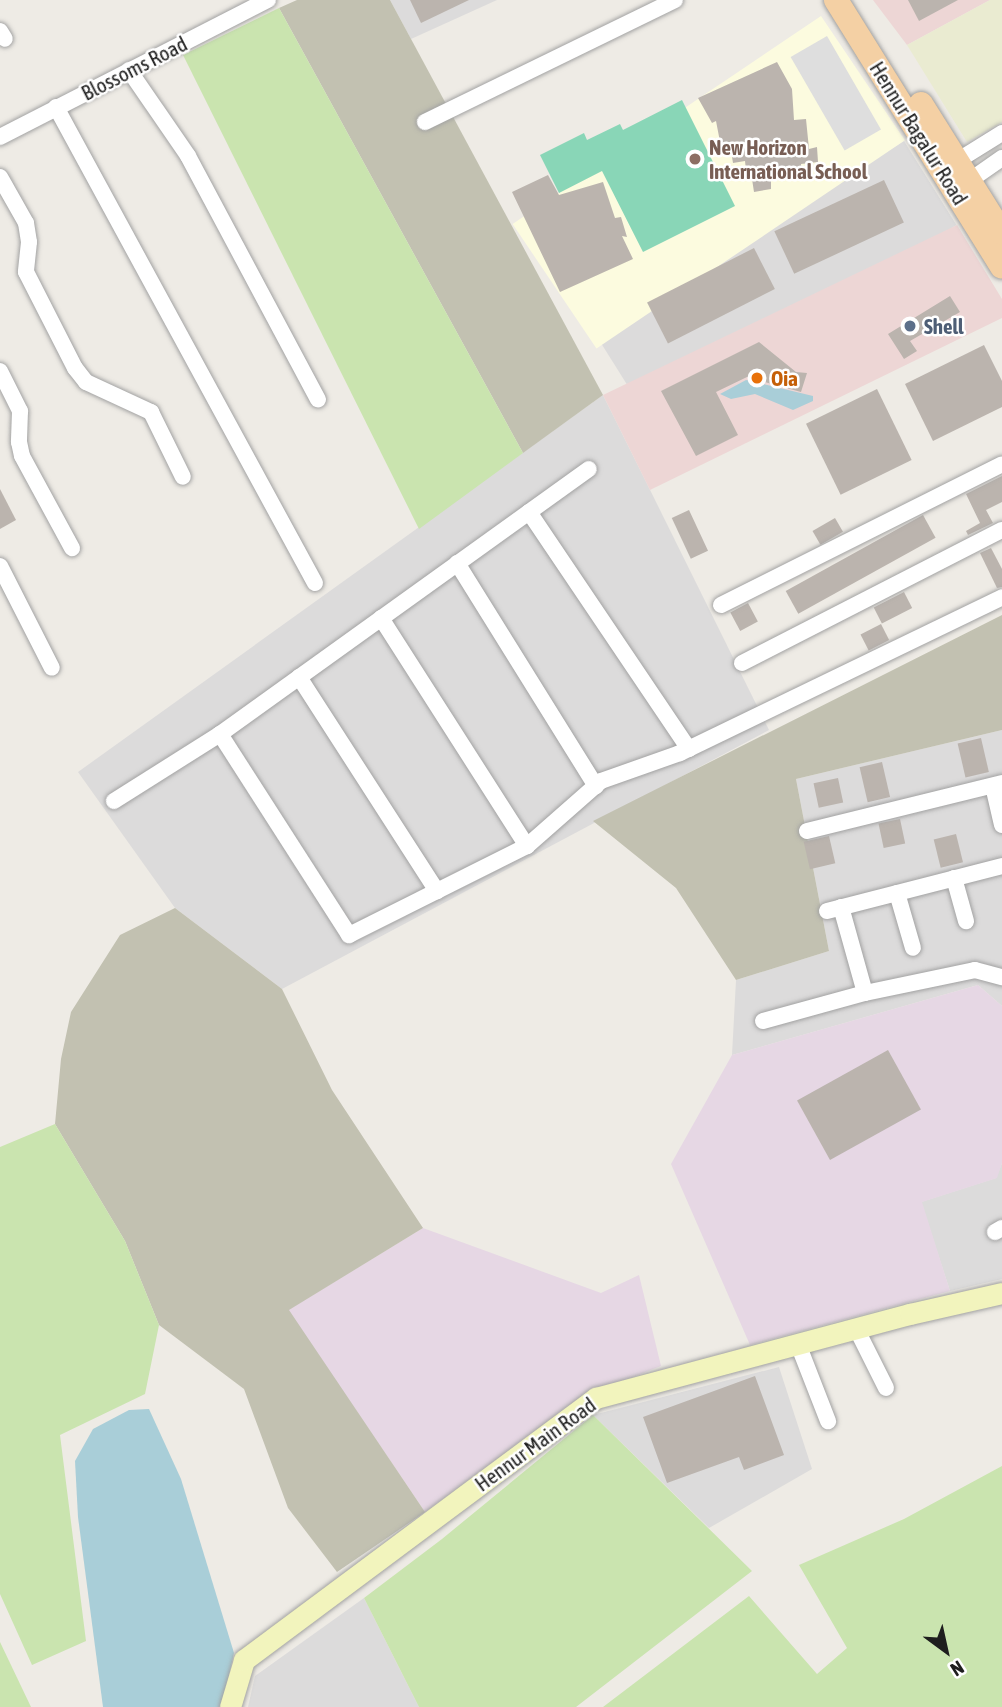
<!DOCTYPE html>
<style>
body{margin:0}
#map{position:relative;width:1002px;height:1707px;overflow:hidden;background:#eeebe5;font-family:"Asap Condensed",sans-serif}
div>[style]{position:absolute}
[style*='--x']{left:calc(var(--x)*1px);top:calc(var(--y)*1px);width:calc(var(--w)*1px);rotate:calc(var(--a)*1deg)}
.residential>*{inset:0;background:#dcdbdb;transform-origin:0 0}
.commercial>*{inset:0;background:#edd6d5}
.industrial>*{inset:0;background:#e6d7e4}
.education>*{inset:0;background:#fcfbdf;transform-origin:0 0}
.construction>*{inset:0;background:#c2c1b1}
.farmland>*{inset:0;background:#eaebd1}
.grass>*{inset:0;background:#cae4af}
.pitch>*{inset:0;background:#89d6b7}
.parking>*{inset:0;background:#dedede;transform-origin:0 0}
.water>*{inset:0;background:#a9ced8}
.building>*{inset:0;background:#bbb4ae;transform-origin:0 0}
.roads{filter:drop-shadow(0 0 2px #a2a2a2) drop-shadow(0 0 2px #a2a2a2)}
.minor>*{height:16px;margin:-8px;padding:0 8px;transform-origin:8px;border-radius:8px;background:#fff}
.secondary>*{height:21px;margin:-10.5px;padding:0 10.5px;transform-origin:10.5px;border-radius:10.5px;background:#f2f4bd}
.primary>*{height:24px;margin:-12px;padding:0 12px;transform-origin:12px;border-radius:12px;background:#f4d0a4}
.dots>*{width:19px;height:19px;translate:-50% -50%;box-sizing:border-box;border:4px solid #fff;border-radius:50%}
span{translate:-50% -50%;white-space:nowrap;text-align:center;line-height:1.15;-webkit-text-stroke:5px #fff;paint-order:stroke}
.street-label{font-size:21px;color:#1e1e1e}
.education-label{font-size:21px;color:#785e54;font-weight:700}
.left{translate:0 -50%;text-align:left}
.service-label{font-size:21px;color:#4e5e75;font-weight:700}
.food-label{font-size:21px;color:#c56008;font-weight:700}
.north{position:absolute;left:911px;top:1616px;width:70px;height:70px;-webkit-text-stroke:5px #fff;paint-order:stroke;rotate:147deg;font-size:19px;font-weight:700;line-height:28px;text-align:center;color:#1e1e1e}
.north::after{content:'';display:block;margin:auto;width:24px;height:32px;background:#1e1e1e;clip-path:polygon(50% 0,100% 100%,50% 72%,0 100%)}
</style>
<div id="map">
<div class="residential">
<div style="clip-path:polygon(390px 0,497px 0,411px 39px)"></div>
<div style="left:904px;top:141px;width:99px;height:364px;rotate:58deg"></div>
<div style="clip-path:polygon(603px 395px,769px 730px,282px 989px,175px 908px,78px 772px)"></div>
<div style="clip-path:polygon(1002px 730px,1002px 1006px,978px 985px,732px 1055px,736px 980px,829px 951px,796px 779px)"></div>
<div style="clip-path:polygon(1002px 1163px,1002px 1279px,950px 1291px,921px 1202px,996px 1178px)"></div>
<div style="clip-path:polygon(779px 1367px,812px 1469px,709px 1528px,593px 1415px)"></div>
<div style="clip-path:polygon(364px 1598px,419px 1707px,248px 1707px,255px 1676px)"></div>
</div>
<div class="commercial">
<div style="clip-path:polygon(873px 0,990px 0,907px 45px)"></div>
<div style="clip-path:polygon(957px 225px,1002px 299px,1002px 318px,650px 490px,603px 395px)"></div>
</div>
<div class="industrial">
<div style="clip-path:polygon(978px 985px,1002px 1006px,1002px 1163px,997px 1178px,922px 1202px,950px 1291px,750px 1345px,671px 1164px,732px 1055px)"></div>
<div style="clip-path:polygon(423px 1228px,601px 1293px,639px 1275px,661px 1366px,580px 1398px,425px 1512px,288px 1310px)"></div>
</div>
<div class="education">
<div style="left:821px;top:16px;width:150px;height:372px;rotate:56deg"></div>
</div>
<div class="construction">
<div style="clip-path:polygon(297px 0,390px 0,603px 395px,523px 453px,279px 8px)"></div>
<div style="clip-path:polygon(1002px 615px,1002px 730px,796px 779px,829px 951px,736px 980px,676px 888px,593px 821px)"></div>
<div style="clip-path:polygon(175px 908px,282px 989px,332px 1090px,423px 1228px,289px 1310px,425px 1512px,337px 1572px,288px 1508px,244px 1389px,159px 1325px,125px 1241px,55px 1124px,61px 1059px,71px 1012px,120px 935px)"></div>
</div>
<div class="farmland">
<div style="clip-path:polygon(990px 0,1002px 0,1002px 122px,967px 142px,907px 45px)"></div>
</div>
<div class="grass">
<div style="clip-path:polygon(279px 8px,523px 453px,419px 529px,183px 55px)"></div>
<div style="clip-path:polygon(55px 1124px,125px 1241px,159px 1325px,145px 1394px,60px 1435px,86px 1641px,32px 1665px,0 1594px,0 1147px)"></div>
<div style="clip-path:polygon(593px 1415px,752px 1571px,576px 1707px,419px 1707px,364px 1598px,442px 1539px)"></div>
<div style="clip-path:polygon(1002px 1466px,1002px 1707px,603px 1707px,749px 1596px,817px 1674px,847px 1648px,799px 1565px,904px 1519px)"></div>
<div style="clip-path:polygon(0 1642px,31px 1707px,0 1707px)"></div>
</div>
<div class="pitch">
<div style="clip-path:polygon(682px 100px,735px 206px,643px 252px,602px 171px,559px 193px,540px 155px,584px 133px,587px 140px,620px 124px,623px 130px)"></div>
</div>
<div class="parking">
<div style="left:827px;top:36px;width:108px;height:42px;rotate:60deg"></div>
</div>
<div class="water">
<div style="clip-path:polygon(746px 380px,813px 396px,813px 401px,793px 410px,755px 394px,731px 399px,720px 394px)"></div>
<div style="clip-path:polygon(149px 1409px,181px 1479px,234px 1653px,222px 1707px,103px 1707px,78px 1517px,75px 1461px,93px 1429px,129px 1410px)"></div>
</div>
<div class="building">
<div style="clip-path:polygon(410px 0,469px 0,421px 23px)"></div>
<div style="clip-path:polygon(908px 0,958px 0,919px 21px)"></div>
<div style="clip-path:polygon(777px 62px,792px 89px,794px 120px,806px 119px,809px 149px,817px 147px,818px 162px,801px 164px,802px 174px,771px 177px,771px 189px,754px 192px,752px 179px,747px 180px,745px 161px,733px 163px,731px 151px,722px 152px,716px 121px,712px 123px,698px 98px)"></div>
<div style="clip-path:polygon(548px 175px,559px 195px,603px 182px,615px 218px,621px 217px,627px 237px,622px 236px,633px 259px,560px 292px,512px 192px)"></div>
<div style="left:884px;top:180px;width:47px;height:121px;rotate:65deg"></div>
<div style="left:754px;top:248px;width:46px;height:120px;rotate:63deg"></div>
<div style="clip-path:polygon(950px 296px,960px 312px,910px 341px,917px 351px,904px 359px,888px 334px)"></div>
<div style="clip-path:polygon(759px 342px,796px 372px,807px 373px,801px 392px,747px 377px,716px 392px,738px 435px,696px 456px,661px 391px)"></div>
<div style="clip-path:polygon(984px 345px,1002px 381px,1002px 407px,933px 441px,905px 384px)"></div>
<div style="left:877px;top:389px;width:79px;height:79px;rotate:64deg"></div>
<div style="clip-path:polygon(1002px 476px,1002px 502px,986px 510px,993px 523px,968px 535px,966px 531px,980px 523px,966px 494px)"></div>
<div style="clip-path:polygon(0 489px,16px 520px,0 529px)"></div>
<div style="left:689px;top:510px;width:45px;height:19px;rotate:65deg"></div>
<div style="left:923px;top:515px;width:26px;height:157px;rotate:61deg"></div>
<div style="left:835px;top:518px;width:16px;height:26px;rotate:60deg"></div>
<div style="clip-path:polygon(991px 548px,1002px 569px,1002px 587px,997px 588px,980px 553px)"></div>
<div style="left:904px;top:592px;width:18px;height:34px;rotate:63deg"></div>
<div style="left:748px;top:603px;width:21px;height:20px;rotate:62deg"></div>
<div style="left:881px;top:624px;width:18px;height:23px;rotate:63deg"></div>
<div style="left:981px;top:738px;width:35px;height:24px;rotate:77deg"></div>
<div style="left:882px;top:762px;width:36px;height:23px;rotate:77deg"></div>
<div style="left:838px;top:778px;width:25px;height:25px;rotate:78deg"></div>
<div style="left:900px;top:819px;width:25px;height:22px;rotate:78deg"></div>
<div style="left:956px;top:834px;width:29px;height:23px;rotate:76deg"></div>
<div style="left:829px;top:836px;width:28px;height:26px;rotate:77deg"></div>
<div style="left:888px;top:1050px;width:68px;height:104px;rotate:61deg"></div>
<div style="clip-path:polygon(755px 1376px,784px 1455px,744px 1470px,739px 1457px,667px 1483px,643px 1417px)"></div>
</div>
<div class="roads">
<div class="minor">
<div style="--x:0;--y:31;--w:9;--a:58"></div>
<div style="--x:129;--y:70;--w:104;--a:55.5"></div>
<div style="--x:188;--y:156;--w:276;--a:61.9"></div>
<div style="--x:56;--y:107;--w:542;--a:61.45"></div>
<div style="--x:425;--y:122;--w:278;--a:-26"></div>
<div style="--x:0;--y:137;--w:301;--a:-27.1"></div>
<div style="--x:957;--y:161;--w:53;--a:-31.9"></div>
<div style="--x:0;--y:177;--w:53;--a:60.5"></div>
<div style="--x:26;--y:223;--w:19;--a:81"></div>
<div style="--x:29;--y:242;--w:30;--a:96"></div>
<div style="--x:26;--y:272;--w:108;--a:63"></div>
<div style="--x:75;--y:368;--w:18;--a:52"></div>
<div style="--x:86;--y:382;--w:72;--a:24.8"></div>
<div style="--x:151;--y:412;--w:72;--a:63.8"></div>
<div style="--x:969;--y:181;--w:40;--a:-34.9"></div>
<div style="--x:0;--y:371;--w:45;--a:63.4"></div>
<div style="--x:20;--y:411;--w:31;--a:92"></div>
<div style="--x:19;--y:442;--w:14;--a:78"></div>
<div style="--x:22;--y:456;--w:105;--a:61.5"></div>
<div style="--x:529;--y:512;--w:286;--a:56"></div>
<div style="--x:457;--y:563;--w:263;--a:58.1"></div>
<div style="--x:0;--y:566;--w:114;--a:63"></div>
<div style="--x:721;--y:605;--w:314;--a:-26.6"></div>
<div style="--x:381;--y:618;--w:271;--a:57.4"></div>
<div style="--x:742;--y:663;--w:292;--a:-27.1"></div>
<div style="--x:299;--y:677;--w:255;--a:57.2"></div>
<div style="--x:220;--y:734;--w:239;--a:57.3"></div>
<div style="--x:349;--y:935;--w:199;--a:-26.6"></div>
<div style="--x:527;--y:846;--w:98;--a:-41.3"></div>
<div style="--x:601;--y:781;--w:84;--a:-19.5"></div>
<div style="--x:680;--y:753;--w:358;--a:-25.8"></div>
<div style="--x:993;--y:786;--w:40;--a:77"></div>
<div style="--x:114;--y:801;--w:125;--a:-32.3"></div>
<div style="--x:220;--y:734;--w:454;--a:-35.7"></div>
<div style="--x:807;--y:831;--w:201;--a:-13.8"></div>
<div style="--x:954;--y:878;--w:45;--a:74.4"></div>
<div style="--x:897;--y:893;--w:57;--a:73.8"></div>
<div style="--x:841;--y:907;--w:89;--a:74.4"></div>
<div style="--x:827;--y:911;--w:181;--a:-14.4"></div>
<div style="--x:763;--y:1021;--w:106;--a:-15.4"></div>
<div style="--x:865;--y:993;--w:112;--a:-11.8"></div>
<div style="--x:975;--y:970;--w:28;--a:15"></div>
<div style="--x:995;--y:1232;--w:8;--a:-30"></div>
<div style="--x:856;--y:1328;--w:67;--a:63.4"></div>
<div style="--x:798;--y:1344;--w:83;--a:68.7"></div>
</div>
<div class="secondary">
<div style="--x:230;--y:1707;--w:49;--a:-73.4"></div>
<div style="--x:244;--y:1660;--w:439;--a:-36.7"></div>
<div style="--x:596;--y:1398;--w:325;--a:-15"></div>
<div style="--x:910;--y:1314;--w:94;--a:-12.9"></div>
</div>
<div class="primary">
<div style="--x:836;--y:0;--w:314;--a:58.1"></div>
<div style="--x:921;--y:104;--w:152;--a:57.9"></div>
</div>
</div>
<div class="dots">
<div style="left:695px;top:159px;background:#8d6e63"></div>
<div style="left:910px;top:326px;background:#5c6f8a"></div>
<div style="left:757px;top:378px;background:#e8710a"></div>
</div>
<div class="street-label">
<span style="left:134px;top:68px;rotate:-27deg">Blossoms Road</span>
<span style="left:919px;top:133px;rotate:58deg">Hennur Bagalur Road</span>
<span style="left:535px;top:1444px;rotate:-36deg">Hennur Main Road</span>
</div>
<div class="education-label">
<span class="left" style="left:709px;top:159px">New Horizon<br>International School</span>
</div>
<div class="service-label">
<span class="left" style="left:924px;top:326px">Shell</span>
</div>
<div class="food-label">
<span class="left" style="left:771px;top:378px">Oia</span>
</div>
<div class="north">N</div>
</div>
